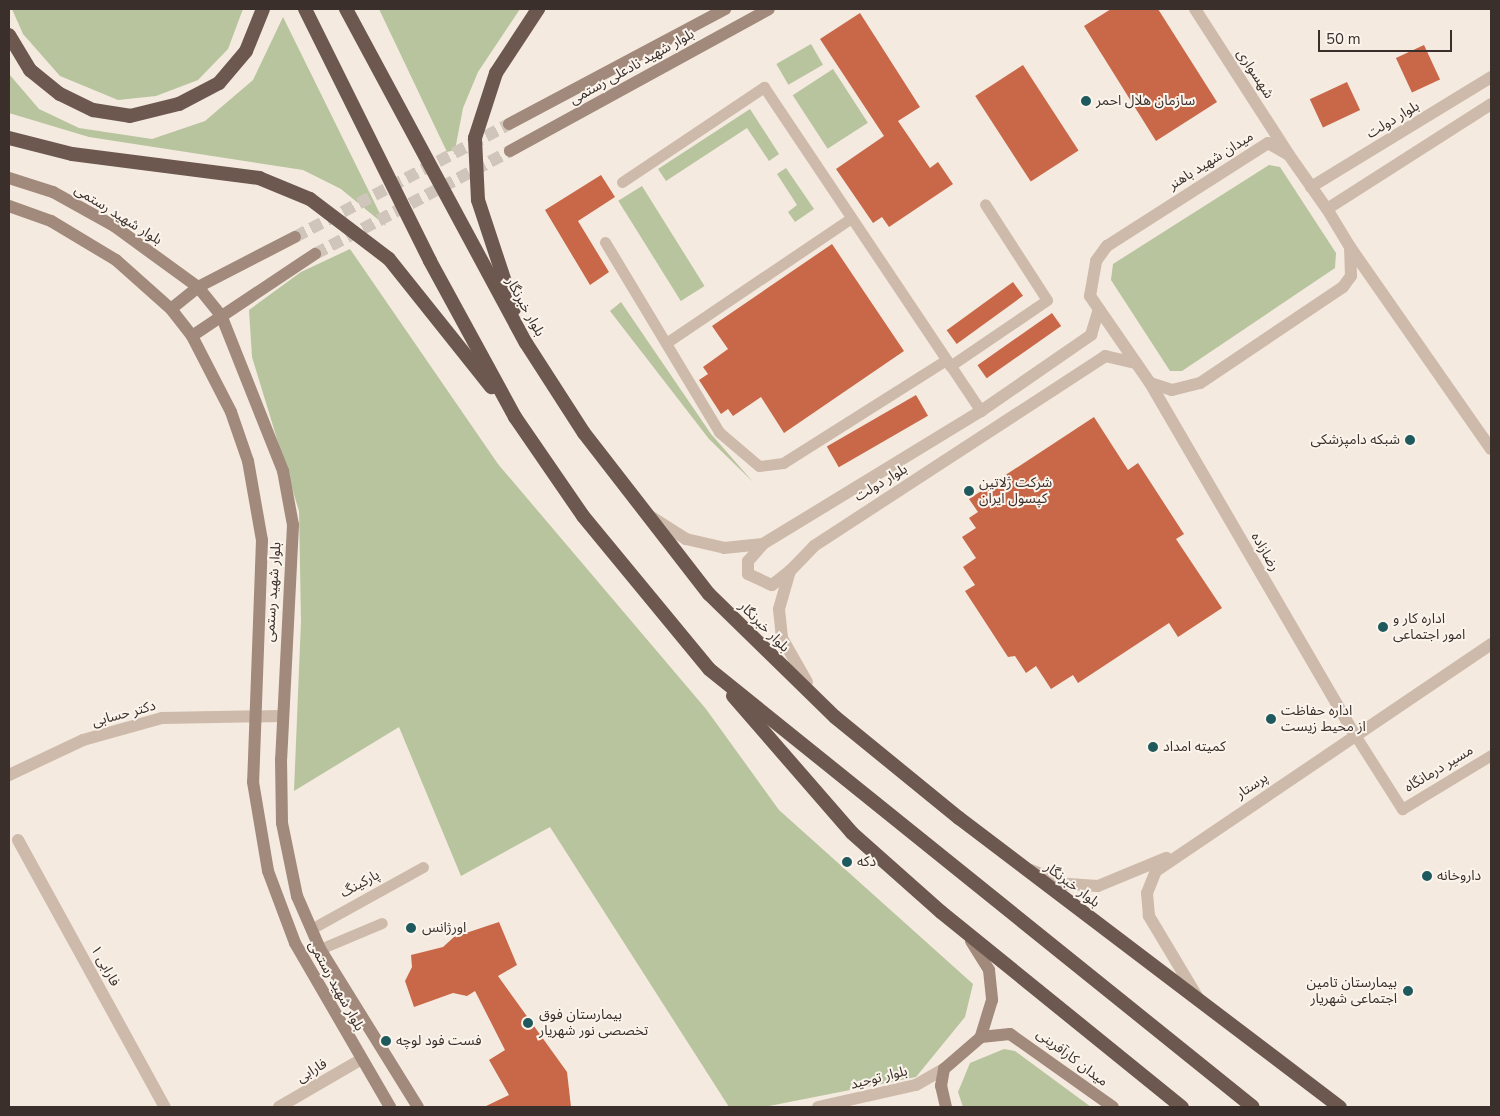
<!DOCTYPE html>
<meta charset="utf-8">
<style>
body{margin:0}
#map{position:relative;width:1500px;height:1116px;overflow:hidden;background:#f4eadf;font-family:"Nunito Sans","Noto Sans Arabic",sans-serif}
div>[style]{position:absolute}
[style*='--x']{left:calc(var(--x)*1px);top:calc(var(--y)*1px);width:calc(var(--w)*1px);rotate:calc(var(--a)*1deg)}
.green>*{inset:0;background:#b7c49e;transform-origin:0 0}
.building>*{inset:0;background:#c96848;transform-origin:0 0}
.secondary-tunnel>*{height:12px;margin-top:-6px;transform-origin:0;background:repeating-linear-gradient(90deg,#cfc5bb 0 12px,transparent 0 18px)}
.service>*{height:11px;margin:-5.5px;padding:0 5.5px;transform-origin:5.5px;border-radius:5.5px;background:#cdbaaa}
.minor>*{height:12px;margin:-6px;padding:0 6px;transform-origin:6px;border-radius:6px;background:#cdbaaa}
.tertiary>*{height:12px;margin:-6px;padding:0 6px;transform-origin:6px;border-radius:6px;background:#cdbaaa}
.secondary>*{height:12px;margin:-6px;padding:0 6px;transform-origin:6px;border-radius:6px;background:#a1897b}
.trunk>*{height:14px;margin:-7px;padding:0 7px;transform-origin:7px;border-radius:7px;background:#6c584e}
.dots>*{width:14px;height:14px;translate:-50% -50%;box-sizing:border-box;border:2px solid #fbf4ec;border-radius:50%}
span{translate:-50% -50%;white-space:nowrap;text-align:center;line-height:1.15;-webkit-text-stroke:4px #fbf4ec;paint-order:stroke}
.street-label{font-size:14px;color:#3a2f2a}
.poi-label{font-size:14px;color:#3a2f2a}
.left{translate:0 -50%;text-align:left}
.right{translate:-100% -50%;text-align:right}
.frame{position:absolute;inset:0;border:10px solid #3a2f2a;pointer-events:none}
.scale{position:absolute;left:1318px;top:30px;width:134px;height:22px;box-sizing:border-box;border:2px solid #3a2f2a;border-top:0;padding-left:6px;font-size:15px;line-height:18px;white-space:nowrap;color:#3a2f2a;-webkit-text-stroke:4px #fbf4ec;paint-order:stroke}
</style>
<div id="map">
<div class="green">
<div style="clip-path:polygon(12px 9px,243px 9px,228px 49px,198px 80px,156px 96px,118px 100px,60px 76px,23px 34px)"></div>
<div style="clip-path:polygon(379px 9px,520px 9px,478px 72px,463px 108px,455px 150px,447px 152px)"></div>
<div style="clip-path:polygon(283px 17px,386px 226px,341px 189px,303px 170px,89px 137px,9px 113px,9px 74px,39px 109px,79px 128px,152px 139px,205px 121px,253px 80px)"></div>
<div style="left:811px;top:44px;width:24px;height:40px;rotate:60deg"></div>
<div style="left:833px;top:69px;width:64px;height:48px;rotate:57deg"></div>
<div style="clip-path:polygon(750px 109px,779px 154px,769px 161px,747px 128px,666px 181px,658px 169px)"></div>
<div style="clip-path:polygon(1269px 165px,1280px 167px,1336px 253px,1335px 268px,1182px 371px,1170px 371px,1111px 280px,1113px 264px)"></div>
<div style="clip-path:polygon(786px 168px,814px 209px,795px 222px,788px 212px,797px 205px,777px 174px)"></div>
<div style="left:642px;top:186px;width:118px;height:28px;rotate:58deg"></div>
<div style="clip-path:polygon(350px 249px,498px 464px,706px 709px,779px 810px,973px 984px,965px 1017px,916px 1077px,764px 1107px,729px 1107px,550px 827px,461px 876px,399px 727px,294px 791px,301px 621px,299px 511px,252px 357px,249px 310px,301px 272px)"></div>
<div style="clip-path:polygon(621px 302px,711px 434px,753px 482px,709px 439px,610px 311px)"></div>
<div style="clip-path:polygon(1004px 1049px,1015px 1051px,1091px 1107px,963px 1107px,958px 1092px,970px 1063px)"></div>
</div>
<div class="building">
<div style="clip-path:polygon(1111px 9px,1158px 9px,1217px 102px,1156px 141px,1084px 26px)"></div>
<div style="clip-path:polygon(860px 13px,920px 107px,898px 121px,930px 168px,938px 162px,953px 184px,889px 227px,882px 217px,873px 223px,836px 169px,884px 136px,820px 39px)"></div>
<div style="left:1424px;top:45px;width:38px;height:31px;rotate:65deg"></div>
<div style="left:1023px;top:65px;width:102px;height:57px;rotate:57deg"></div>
<div style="left:1347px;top:82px;width:31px;height:41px;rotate:65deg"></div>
<div style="clip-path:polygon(601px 175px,615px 197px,578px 221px,609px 272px,590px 285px,545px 210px)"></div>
<div style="clip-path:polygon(832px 244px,904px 351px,784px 433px,761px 397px,733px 416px,728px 409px,721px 414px,699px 380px,708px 374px,703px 367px,728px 349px,712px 326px)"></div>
<div style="left:1013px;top:282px;width:17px;height:82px;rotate:54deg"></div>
<div style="left:1052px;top:313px;width:16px;height:91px;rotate:55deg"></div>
<div style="left:916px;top:395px;width:24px;height:103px;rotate:60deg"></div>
<div style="clip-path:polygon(1094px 417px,1128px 470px,1138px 463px,1184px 534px,1176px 539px,1222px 608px,1178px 637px,1169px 623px,1078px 683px,1073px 675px,1051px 689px,1036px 666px,1026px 673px,1015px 656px,1008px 657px,965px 591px,975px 585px,963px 567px,976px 558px,962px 537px,976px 528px,969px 518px,978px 512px,969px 499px)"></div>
<div style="clip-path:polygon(499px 922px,517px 965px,498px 976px,567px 1072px,571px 1107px,484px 1107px,509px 1095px,489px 1060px,505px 1050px,475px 991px,467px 996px,453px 993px,414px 1007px,405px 981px,412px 967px,411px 955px,443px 947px,454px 937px)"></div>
</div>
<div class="secondary-tunnel">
<div style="--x:295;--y:237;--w:242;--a:-27.8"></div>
<div style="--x:315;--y:254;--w:221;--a:-27.8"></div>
</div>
<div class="service">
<div style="--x:622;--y:182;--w:171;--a:-33.8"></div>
<div style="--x:764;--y:87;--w:390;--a:56.2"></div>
<div style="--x:605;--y:242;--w:222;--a:59"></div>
<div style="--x:719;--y:432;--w:52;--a:40.4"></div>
<div style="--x:759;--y:466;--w:24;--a:-7"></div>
<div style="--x:783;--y:463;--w:193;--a:-32.3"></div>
<div style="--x:666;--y:343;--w:223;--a:-34"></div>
<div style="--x:950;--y:366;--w:117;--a:-34.2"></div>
<div style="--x:1047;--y:300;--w:114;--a:-122.9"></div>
<div style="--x:1355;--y:735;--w:88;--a:57.6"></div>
<div style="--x:1402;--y:809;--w:104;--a:-31.2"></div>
<div style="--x:311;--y:929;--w:128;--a:-29"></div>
<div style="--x:320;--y:949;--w:67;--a:-22.8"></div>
</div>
<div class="minor">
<div style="--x:1195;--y:9;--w:174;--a:57.2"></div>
<div style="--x:1350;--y:247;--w:246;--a:55.1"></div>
<div style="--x:9;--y:775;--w:82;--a:-25.3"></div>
<div style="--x:83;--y:740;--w:82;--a:-15.6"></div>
<div style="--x:162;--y:718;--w:119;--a:-1"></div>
<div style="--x:18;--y:840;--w:305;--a:61.2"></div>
<div style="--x:279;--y:1107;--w:94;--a:-30.1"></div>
</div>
<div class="tertiary">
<div style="--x:1268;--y:143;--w:24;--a:30"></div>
<div style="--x:1289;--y:155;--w:66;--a:54.9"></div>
<div style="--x:1327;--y:209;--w:44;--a:58.8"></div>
<div style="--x:1350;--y:247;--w:29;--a:88"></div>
<div style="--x:1351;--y:276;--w:14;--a:126"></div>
<div style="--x:1343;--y:287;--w:172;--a:146.1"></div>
<div style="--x:1200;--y:383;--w:29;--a:166"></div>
<div style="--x:1172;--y:390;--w:23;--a:-162"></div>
<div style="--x:1150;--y:383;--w:106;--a:-124.6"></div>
<div style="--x:1090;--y:296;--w:36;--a:-80"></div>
<div style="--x:1096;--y:261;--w:19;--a:-54"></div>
<div style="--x:1107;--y:246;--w:191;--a:-32.6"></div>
<div style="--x:1311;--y:187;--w:211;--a:-31.4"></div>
<div style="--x:1327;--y:209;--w:195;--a:-32.6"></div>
<div style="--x:1150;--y:383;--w:407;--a:59.8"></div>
<div style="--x:650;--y:516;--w:43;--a:32.6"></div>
<div style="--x:686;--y:539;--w:39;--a:13"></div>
<div style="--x:724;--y:548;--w:39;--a:-6"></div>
<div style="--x:763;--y:544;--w:255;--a:-31.4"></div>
<div style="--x:981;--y:411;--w:134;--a:-34.6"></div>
<div style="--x:1091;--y:335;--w:27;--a:-73"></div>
<div style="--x:763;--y:544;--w:23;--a:131"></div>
<div style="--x:748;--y:561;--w:13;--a:90"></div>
<div style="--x:748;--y:574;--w:26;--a:25"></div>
<div style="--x:772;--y:585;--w:23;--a:-38"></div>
<div style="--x:807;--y:682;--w:51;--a:-119.6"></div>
<div style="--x:782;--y:638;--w:29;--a:-96"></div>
<div style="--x:779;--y:609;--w:40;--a:-74"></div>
<div style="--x:790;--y:571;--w:35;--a:-46"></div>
<div style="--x:814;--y:546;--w:348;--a:-33.1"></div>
<div style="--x:1105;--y:356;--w:32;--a:13"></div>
<div style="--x:1031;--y:870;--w:40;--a:21"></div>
<div style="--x:1068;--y:884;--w:30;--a:4"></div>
<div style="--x:1098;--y:886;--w:74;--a:-22.4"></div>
<div style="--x:1198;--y:998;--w:96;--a:-120.9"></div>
<div style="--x:1149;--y:916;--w:23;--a:-95"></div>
<div style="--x:1147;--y:893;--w:24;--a:-68"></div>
<div style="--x:1156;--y:871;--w:405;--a:-34.1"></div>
<div style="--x:818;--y:1107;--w:100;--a:-12.7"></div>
<div style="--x:916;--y:1085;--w:32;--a:-30"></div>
</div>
<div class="secondary">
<div style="--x:509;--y:124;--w:245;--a:-28"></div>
<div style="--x:510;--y:151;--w:295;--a:-28.7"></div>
<div style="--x:9;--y:178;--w:46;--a:17.7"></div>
<div style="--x:53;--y:192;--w:70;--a:29.1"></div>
<div style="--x:114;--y:226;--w:104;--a:36"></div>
<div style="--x:198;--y:287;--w:36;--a:51"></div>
<div style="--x:221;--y:315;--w:168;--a:68.3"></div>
<div style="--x:283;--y:471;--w:55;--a:79.5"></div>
<div style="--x:293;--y:525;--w:234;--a:92.9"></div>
<div style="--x:281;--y:759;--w:64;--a:89.1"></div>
<div style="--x:282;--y:823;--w:75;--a:78.4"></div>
<div style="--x:297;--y:896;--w:58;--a:66.5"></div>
<div style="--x:320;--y:949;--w:186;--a:58.2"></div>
<div style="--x:9;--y:206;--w:45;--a:19.7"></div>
<div style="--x:51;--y:221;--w:76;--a:31"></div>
<div style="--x:116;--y:260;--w:74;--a:41.7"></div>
<div style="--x:171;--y:309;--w:34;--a:52"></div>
<div style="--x:192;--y:336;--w:85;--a:62.8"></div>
<div style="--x:231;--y:412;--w:52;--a:70.9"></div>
<div style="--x:248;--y:461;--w:80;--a:80"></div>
<div style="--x:262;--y:540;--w:242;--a:92.1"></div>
<div style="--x:253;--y:782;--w:90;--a:80.4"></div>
<div style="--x:268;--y:871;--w:77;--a:69.4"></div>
<div style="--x:295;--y:943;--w:190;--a:59.9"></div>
<div style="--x:171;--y:309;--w:35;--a:-39"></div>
<div style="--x:198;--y:287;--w:109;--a:-27.3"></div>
<div style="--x:192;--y:336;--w:148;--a:-33.7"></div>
<div style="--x:971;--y:941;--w:34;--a:58"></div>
<div style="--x:989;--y:970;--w:30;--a:84"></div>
<div style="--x:992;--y:1000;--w:39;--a:107"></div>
<div style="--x:946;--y:1107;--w:22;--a:-103"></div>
<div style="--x:941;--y:1086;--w:17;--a:-80"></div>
<div style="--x:944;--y:1069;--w:49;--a:-40.9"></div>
<div style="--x:981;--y:1037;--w:29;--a:-6"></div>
<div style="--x:1010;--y:1034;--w:126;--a:35.3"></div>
</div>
<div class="trunk">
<div style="--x:305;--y:9;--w:281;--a:63.6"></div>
<div style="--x:430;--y:261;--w:178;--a:61.4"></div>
<div style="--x:515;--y:417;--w:120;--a:55.5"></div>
<div style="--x:583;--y:516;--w:198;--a:50.5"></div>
<div style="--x:709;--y:669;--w:698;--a:38.84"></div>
<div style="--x:346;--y:9;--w:379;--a:61.7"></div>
<div style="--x:526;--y:343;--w:107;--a:57.2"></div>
<div style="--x:584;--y:433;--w:204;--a:52.2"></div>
<div style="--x:709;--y:594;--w:176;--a:44.3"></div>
<div style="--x:835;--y:717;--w:160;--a:39.2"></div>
<div style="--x:959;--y:818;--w:478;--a:37.2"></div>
<div style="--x:9;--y:35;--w:41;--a:59"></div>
<div style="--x:30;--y:70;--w:38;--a:39"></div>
<div style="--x:60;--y:94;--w:37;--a:26"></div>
<div style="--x:93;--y:110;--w:37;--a:9"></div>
<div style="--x:130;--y:116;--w:50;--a:-13.8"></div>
<div style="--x:179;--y:104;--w:45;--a:-27.7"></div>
<div style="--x:219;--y:83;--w:42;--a:-49.8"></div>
<div style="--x:246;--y:51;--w:45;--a:-68"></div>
<div style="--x:9;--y:138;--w:65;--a:14.3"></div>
<div style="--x:72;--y:154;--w:189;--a:7.3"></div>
<div style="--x:259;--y:178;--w:55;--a:22.4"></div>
<div style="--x:310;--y:199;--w:99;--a:37.2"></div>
<div style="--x:389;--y:259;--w:164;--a:51.4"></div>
<div style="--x:514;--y:309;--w:115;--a:-108.3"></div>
<div style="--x:478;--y:200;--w:62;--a:-92.8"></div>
<div style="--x:475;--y:138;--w:68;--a:-72.1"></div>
<div style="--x:496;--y:73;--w:77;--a:-56.7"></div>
<div style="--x:733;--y:696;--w:181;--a:49"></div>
<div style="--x:852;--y:833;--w:119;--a:41.6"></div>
<div style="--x:941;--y:912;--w:310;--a:39"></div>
</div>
<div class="dots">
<div style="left:1086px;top:101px;background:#1e595e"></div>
<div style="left:1410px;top:440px;background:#1e595e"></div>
<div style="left:969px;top:491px;background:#1e595e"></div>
<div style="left:1383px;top:627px;background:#1e595e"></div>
<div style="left:1271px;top:719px;background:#1e595e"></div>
<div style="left:1153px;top:747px;background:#1e595e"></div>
<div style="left:847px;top:862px;background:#1e595e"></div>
<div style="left:1427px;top:876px;background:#1e595e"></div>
<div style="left:411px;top:928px;background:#1e595e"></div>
<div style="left:1408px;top:991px;background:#1e595e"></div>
<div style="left:528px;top:1023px;background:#1e595e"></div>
<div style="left:386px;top:1041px;background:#1e595e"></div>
</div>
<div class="street-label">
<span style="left:632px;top:67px;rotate:-29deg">بلوار شهید نادعلی رستمی</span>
<span style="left:1255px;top:74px;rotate:57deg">شهسواری</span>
<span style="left:1393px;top:120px;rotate:-31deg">بلوار دولت</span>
<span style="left:1211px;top:161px;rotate:-32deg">میدان شهید باهنر</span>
<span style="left:118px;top:215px;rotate:32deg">بلوار شهید رستمی</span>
<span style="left:525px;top:307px;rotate:61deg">بلوار خبرنگار</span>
<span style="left:881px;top:483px;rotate:-31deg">بلوار دولت</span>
<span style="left:1265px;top:552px;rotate:60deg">رضازاده</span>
<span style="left:273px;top:592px;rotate:-86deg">بلوار شهید رستمی</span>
<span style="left:764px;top:627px;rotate:45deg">بلوار خبرنگار</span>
<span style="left:124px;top:714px;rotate:-15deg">دکتر حسابی</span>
<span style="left:1439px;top:769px;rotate:-31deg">مسیر درمانگاه</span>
<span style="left:1252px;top:786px;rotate:-34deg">پرستار</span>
<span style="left:360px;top:884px;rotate:-29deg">پارکینگ</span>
<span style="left:1072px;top:885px;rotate:37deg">بلوار خبرنگار</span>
<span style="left:105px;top:966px;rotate:61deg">فارابی ۱</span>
<span style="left:336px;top:986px;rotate:61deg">بلوار شهید رستمی</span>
<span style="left:1072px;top:1058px;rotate:37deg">میدان کارآفرینی</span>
<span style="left:312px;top:1071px;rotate:-31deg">فارابی</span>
<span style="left:879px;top:1078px;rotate:-14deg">بلوار توحید</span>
</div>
<div class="poi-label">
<span class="left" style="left:1096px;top:101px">سازمان هلال احمر</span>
<span class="right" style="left:1400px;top:440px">شبکه دامپزشکی</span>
<span class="left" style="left:979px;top:491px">شرکت ژلاتین<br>کپسول ایران</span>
<span class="left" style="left:1393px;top:627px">اداره کار و<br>امور اجتماعی</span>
<span class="left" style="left:1281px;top:719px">اداره حفاظت<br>از محیط زیست</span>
<span class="left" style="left:1163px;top:747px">کمیته امداد</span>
<span class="left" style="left:857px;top:862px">دکه</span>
<span class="left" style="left:1437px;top:876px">داروخانه</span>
<span class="left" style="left:422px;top:928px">اورژانس</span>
<span class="right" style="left:1397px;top:991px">بیمارستان تامین<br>اجتماعی شهریار</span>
<span class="left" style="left:539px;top:1023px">بیمارستان فوق<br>تخصصی نور شهریار</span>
<span class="left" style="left:396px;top:1041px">فست فود لوچه</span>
</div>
<div class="frame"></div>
<div class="scale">50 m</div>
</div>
